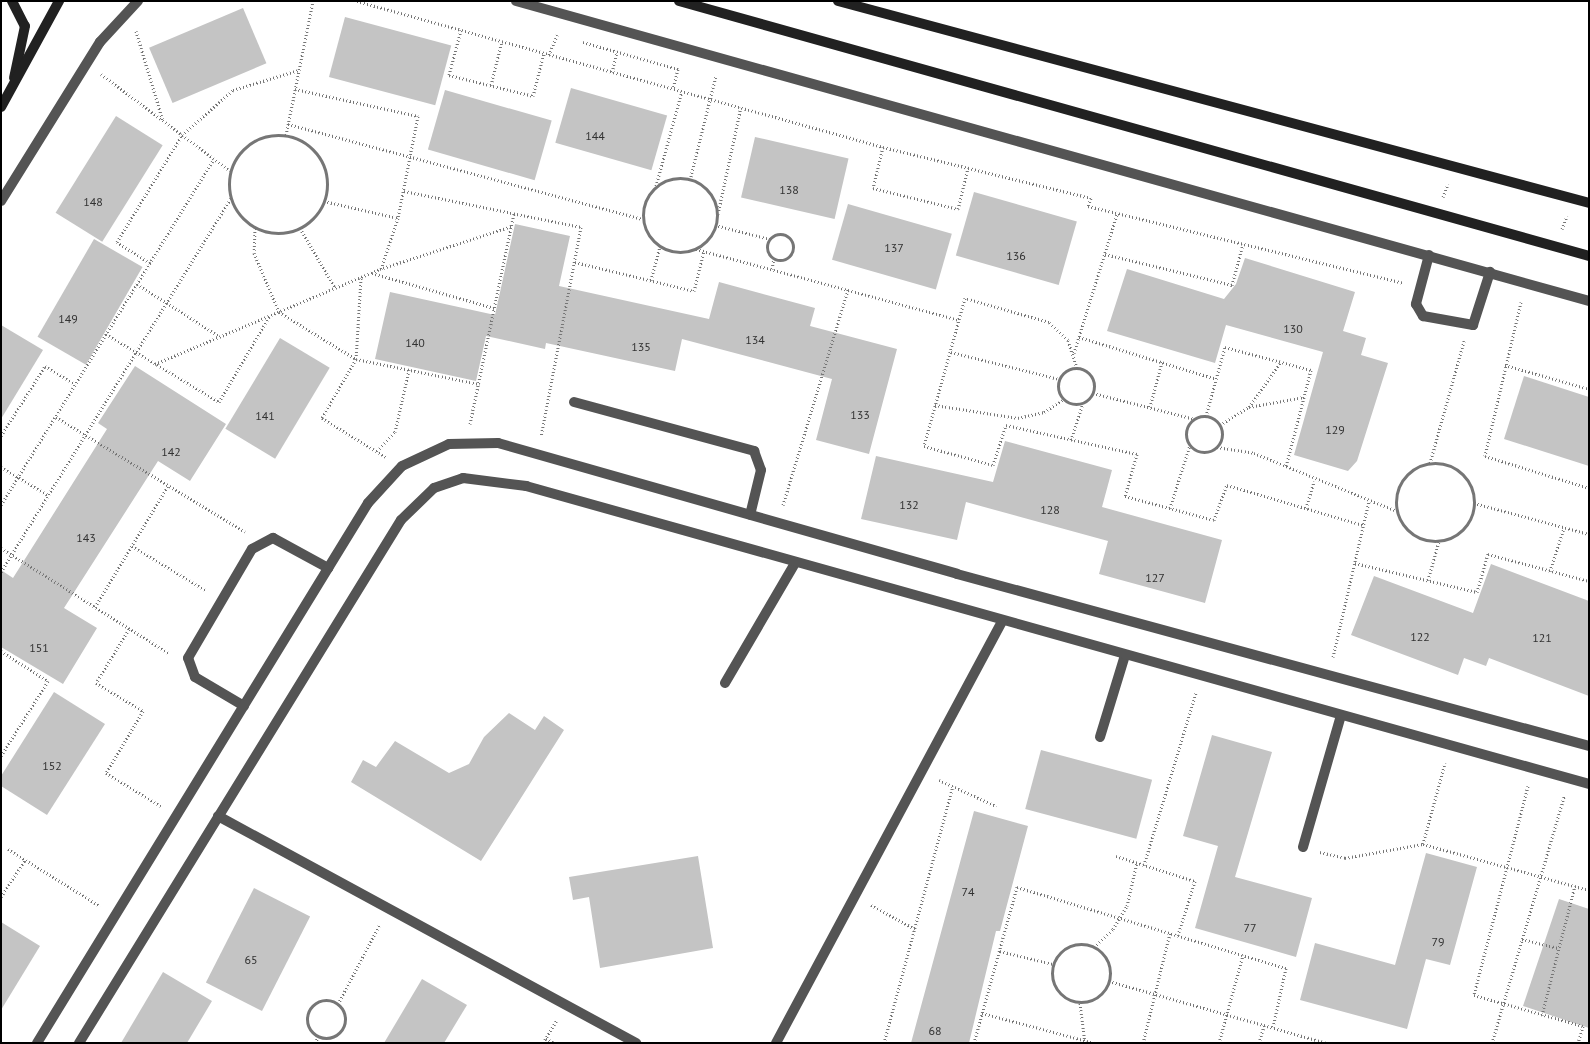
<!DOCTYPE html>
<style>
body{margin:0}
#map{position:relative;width:1590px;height:1044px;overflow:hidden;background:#fff;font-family:"PT Sans",sans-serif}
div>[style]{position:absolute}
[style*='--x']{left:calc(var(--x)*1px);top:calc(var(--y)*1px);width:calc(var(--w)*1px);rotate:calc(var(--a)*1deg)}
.building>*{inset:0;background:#c4c4c4;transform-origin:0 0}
.path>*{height:3px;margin-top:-1.5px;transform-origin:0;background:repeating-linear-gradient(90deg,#767676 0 1px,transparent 0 3.5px)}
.path>.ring{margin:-1.5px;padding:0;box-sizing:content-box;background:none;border:3px solid #767676;border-radius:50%}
.lane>*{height:10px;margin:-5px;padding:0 5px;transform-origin:5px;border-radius:5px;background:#545454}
.street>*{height:10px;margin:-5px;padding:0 5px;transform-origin:5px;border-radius:5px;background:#545454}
.secondary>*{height:10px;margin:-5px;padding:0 5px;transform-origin:5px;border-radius:5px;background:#212121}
span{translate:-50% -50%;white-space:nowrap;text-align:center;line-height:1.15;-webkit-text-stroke:4px #fff;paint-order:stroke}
.number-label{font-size:12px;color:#313131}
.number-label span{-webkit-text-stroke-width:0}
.frame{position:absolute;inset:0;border:2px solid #000;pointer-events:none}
</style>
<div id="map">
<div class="building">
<div style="left:243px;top:8px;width:60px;height:102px;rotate:67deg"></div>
<div style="left:345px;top:17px;width:110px;height:62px;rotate:15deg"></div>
<div style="left:571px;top:88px;width:100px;height:57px;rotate:16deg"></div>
<div style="left:445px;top:90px;width:111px;height:62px;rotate:16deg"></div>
<div style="left:116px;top:116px;width:55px;height:114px;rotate:32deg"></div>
<div style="left:755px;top:137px;width:96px;height:62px;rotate:13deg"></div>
<div style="left:974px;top:192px;width:107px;height:66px;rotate:16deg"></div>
<div style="left:848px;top:204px;width:108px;height:58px;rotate:16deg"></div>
<div style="clip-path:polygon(515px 224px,570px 236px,559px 286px,709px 319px,719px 282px,815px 308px,810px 326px,897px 349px,869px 454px,816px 440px,832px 379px,682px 339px,675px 371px,546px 343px,545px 349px,486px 336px,476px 381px,375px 359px,390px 292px,495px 315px)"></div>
<div style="left:94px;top:239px;width:56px;height:113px;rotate:30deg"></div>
<div style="clip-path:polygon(1245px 258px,1355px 292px,1343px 331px,1366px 338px,1361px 355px,1388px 363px,1357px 461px,1348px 471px,1294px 455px,1323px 352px,1226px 325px,1215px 363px,1107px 331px,1127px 269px,1224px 299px,1236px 284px)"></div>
<div style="clip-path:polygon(1px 325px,43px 350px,1px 419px)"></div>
<div style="left:280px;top:338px;width:58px;height:106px;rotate:31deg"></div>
<div style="clip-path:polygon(135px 366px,226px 424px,190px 481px,158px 461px,64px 608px,97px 628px,63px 684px,1px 647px,1px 570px,13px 578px,107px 429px,98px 423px)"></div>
<div style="clip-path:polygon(1524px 376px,1589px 397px,1589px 466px,1504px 439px)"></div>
<div style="clip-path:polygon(1005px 441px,1112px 470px,1102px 507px,1222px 540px,1205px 603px,1099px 574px,1108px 541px,966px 502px,957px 540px,861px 519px,876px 456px,993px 482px)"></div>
<div style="clip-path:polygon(1491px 564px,1589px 601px,1589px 696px,1489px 658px,1486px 666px,1464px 658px,1458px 675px,1351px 635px,1374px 576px,1473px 613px)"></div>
<div style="clip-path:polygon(54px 692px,105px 724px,47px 815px,1px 786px,1px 776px)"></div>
<div style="clip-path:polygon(509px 713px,535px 730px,544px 716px,564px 730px,481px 861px,351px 782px,363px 760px,376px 767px,395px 741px,449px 773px,469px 764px,484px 737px)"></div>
<div style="clip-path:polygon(1212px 735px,1272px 752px,1235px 877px,1312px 898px,1296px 957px,1195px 928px,1218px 846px,1183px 836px)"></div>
<div style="left:1041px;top:750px;width:115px;height:61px;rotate:15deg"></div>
<div style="clip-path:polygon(974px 811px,1028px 826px,1000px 931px,996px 931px,969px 1043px,911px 1043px)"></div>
<div style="clip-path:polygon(1426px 853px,1477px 867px,1450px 965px,1426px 959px,1407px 1029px,1300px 1000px,1315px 943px,1395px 965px)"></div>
<div style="clip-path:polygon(698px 856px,713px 948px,600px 968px,589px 897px,573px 900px,569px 877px)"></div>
<div style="left:254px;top:888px;width:63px;height:106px;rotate:27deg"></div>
<div style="clip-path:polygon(1559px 899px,1589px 909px,1589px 1028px,1523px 1006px)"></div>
<div style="clip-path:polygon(1px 922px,40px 946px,1px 1010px)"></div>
<div style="clip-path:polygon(163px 972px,212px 1001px,187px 1043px,121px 1043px)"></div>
<div style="clip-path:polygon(422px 979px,467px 1005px,444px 1043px,384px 1043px)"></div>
</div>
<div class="path">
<div style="--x:357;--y:1;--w:546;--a:15.51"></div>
<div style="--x:883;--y:147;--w:214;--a:13.8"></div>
<div style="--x:1091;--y:198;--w:9;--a:111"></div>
<div style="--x:1088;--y:206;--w:324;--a:13.7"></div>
<div style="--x:461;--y:30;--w:47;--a:104.9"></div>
<div style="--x:449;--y:75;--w:87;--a:14"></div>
<div style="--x:533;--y:96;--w:44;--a:-75.7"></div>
<div style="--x:136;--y:31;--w:94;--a:73.3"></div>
<div style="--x:583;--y:42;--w:99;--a:15.9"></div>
<div style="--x:678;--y:69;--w:21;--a:104"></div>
<div style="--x:549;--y:55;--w:22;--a:-68"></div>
<div style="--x:612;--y:72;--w:21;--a:-76"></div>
<div style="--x:101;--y:74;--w:161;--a:36.9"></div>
<div style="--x:491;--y:85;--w:45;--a:-76"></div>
<div style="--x:295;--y:89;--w:126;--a:12.4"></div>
<div style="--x:418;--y:116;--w:104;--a:101.1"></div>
<div style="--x:398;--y:218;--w:54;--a:108.4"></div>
<div style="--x:288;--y:124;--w:367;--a:15"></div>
<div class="ring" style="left:229px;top:135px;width:95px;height:95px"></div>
<div style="--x:286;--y:135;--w:137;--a:-78.6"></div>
<div style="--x:883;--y:147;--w:42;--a:103.7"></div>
<div style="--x:873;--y:188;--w:88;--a:13.9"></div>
<div style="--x:958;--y:209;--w:42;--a:-76.3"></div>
<div class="ring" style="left:643px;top:178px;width:71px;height:71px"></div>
<div style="--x:690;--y:180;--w:107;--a:-76"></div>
<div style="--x:656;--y:186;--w:98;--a:-74.7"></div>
<div style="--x:404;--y:191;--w:181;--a:11.5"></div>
<div style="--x:581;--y:227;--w:213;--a:100.8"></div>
<div style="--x:1443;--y:197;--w:14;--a:-69"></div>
<div style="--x:324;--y:201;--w:76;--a:12.9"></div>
<div style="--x:718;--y:214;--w:109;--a:-77.9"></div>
<div style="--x:715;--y:225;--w:57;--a:14.3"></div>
<div style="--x:255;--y:228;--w:25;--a:92"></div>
<div style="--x:254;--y:253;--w:64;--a:67"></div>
<div style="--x:279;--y:312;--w:90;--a:31.4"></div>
<div style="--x:356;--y:359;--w:126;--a:11.5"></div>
<div style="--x:300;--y:228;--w:69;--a:59.7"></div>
<div style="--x:1562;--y:229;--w:14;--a:-69"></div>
<div class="ring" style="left:767px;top:234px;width:23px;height:23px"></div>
<div style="--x:696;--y:249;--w:272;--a:15.1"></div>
<div style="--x:1105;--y:254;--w:131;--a:13.7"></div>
<div style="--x:1232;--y:285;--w:42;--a:-75"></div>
<div style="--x:575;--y:262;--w:122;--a:13.7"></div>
<div style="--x:694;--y:291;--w:41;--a:-76"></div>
<div style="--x:150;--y:263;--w:39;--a:-148"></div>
<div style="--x:117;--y:242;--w:125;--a:-58.7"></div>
<div style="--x:182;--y:135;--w:68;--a:-41.4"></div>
<div style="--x:233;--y:90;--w:69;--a:-16.9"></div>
<div style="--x:772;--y:269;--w:11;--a:-80"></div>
<div style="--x:372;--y:273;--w:127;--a:16"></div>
<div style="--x:361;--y:278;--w:81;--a:93.5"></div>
<div style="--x:356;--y:359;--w:68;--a:120"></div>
<div style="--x:322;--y:418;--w:75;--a:31.4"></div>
<div style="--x:651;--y:280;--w:34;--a:-75"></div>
<div style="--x:137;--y:284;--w:97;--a:32.4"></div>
<div style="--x:1521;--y:302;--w:158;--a:103.2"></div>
<div style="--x:1485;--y:456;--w:109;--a:17.1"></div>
<div style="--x:106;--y:334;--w:132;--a:31"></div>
<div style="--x:219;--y:402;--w:101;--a:-59.6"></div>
<div style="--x:1079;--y:337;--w:143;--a:17"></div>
<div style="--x:951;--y:352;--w:111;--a:14"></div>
<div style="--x:1074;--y:353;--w:145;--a:-72.8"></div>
<div style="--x:155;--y:364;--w:244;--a:-22.9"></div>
<div style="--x:380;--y:269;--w:139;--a:-18"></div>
<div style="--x:1505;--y:365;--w:87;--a:15.9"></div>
<div class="ring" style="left:1058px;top:368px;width:33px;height:33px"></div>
<div style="--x:1077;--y:368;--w:29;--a:-108"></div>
<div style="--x:1068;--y:340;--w:26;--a:-137"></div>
<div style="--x:1049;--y:322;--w:87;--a:-164.1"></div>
<div style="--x:965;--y:298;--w:154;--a:105.5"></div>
<div style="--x:924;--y:446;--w:72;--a:15.4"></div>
<div style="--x:993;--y:465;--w:42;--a:-72"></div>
<div style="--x:1006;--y:425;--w:134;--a:12.5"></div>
<div style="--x:1137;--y:454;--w:44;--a:105.9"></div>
<div style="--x:1125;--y:496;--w:92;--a:15.1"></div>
<div style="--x:1214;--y:520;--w:37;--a:-70"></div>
<div style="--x:1227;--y:485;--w:142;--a:16.4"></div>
<div style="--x:1093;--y:393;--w:105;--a:14.3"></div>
<div style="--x:935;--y:405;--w:84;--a:8.9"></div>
<div style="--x:1018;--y:418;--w:27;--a:-13"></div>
<div style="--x:1044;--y:412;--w:22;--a:-32"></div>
<div style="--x:1150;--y:407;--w:47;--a:-75.1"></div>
<div style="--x:1249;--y:407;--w:56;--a:-10.3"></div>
<div style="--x:1206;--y:416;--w:72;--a:-74.6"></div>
<div style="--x:1225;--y:347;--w:89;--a:15"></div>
<div style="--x:1311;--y:370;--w:100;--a:104.5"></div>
<div class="ring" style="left:1186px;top:416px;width:33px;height:33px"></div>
<div style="--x:56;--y:417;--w:221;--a:31.3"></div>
<div style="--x:470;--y:424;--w:216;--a:-78.2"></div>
<div style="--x:1220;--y:425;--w:34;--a:-32"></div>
<div style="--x:1249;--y:407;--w:55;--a:-54.6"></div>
<div style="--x:1;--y:436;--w:83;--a:-57.8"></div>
<div style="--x:45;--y:366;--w:35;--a:31"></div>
<div style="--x:1071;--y:440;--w:39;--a:-72"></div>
<div style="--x:1217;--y:447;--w:37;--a:9"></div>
<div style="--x:1254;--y:453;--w:154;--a:22.1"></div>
<div style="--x:377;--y:451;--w:26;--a:-47"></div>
<div style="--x:395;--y:432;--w:64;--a:-77.3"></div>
<div style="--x:1430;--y:463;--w:127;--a:-74.4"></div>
<div class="ring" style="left:1396px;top:463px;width:75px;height:75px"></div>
<div style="--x:1;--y:467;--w:55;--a:30.8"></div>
<div style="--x:1474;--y:503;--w:119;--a:15.1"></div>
<div style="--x:1;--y:505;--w:406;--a:-58.4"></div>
<div style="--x:783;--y:505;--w:225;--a:-73.2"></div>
<div style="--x:1170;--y:508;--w:66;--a:-72.4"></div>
<div style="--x:1306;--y:508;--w:28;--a:-73"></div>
<div style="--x:132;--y:546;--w:87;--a:31"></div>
<div style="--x:1;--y:548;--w:199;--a:32.1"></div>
<div style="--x:1355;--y:563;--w:125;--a:13.4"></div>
<div style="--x:1477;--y:592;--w:40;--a:-74"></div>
<div style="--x:1488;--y:554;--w:105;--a:15"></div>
<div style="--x:1550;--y:571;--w:45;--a:-72"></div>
<div style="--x:1;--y:572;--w:439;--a:-58.4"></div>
<div style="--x:1428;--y:580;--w:41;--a:-74.2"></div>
<div style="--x:95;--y:607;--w:141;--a:-58.9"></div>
<div style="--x:129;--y:629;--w:63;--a:121.4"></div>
<div style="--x:96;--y:683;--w:55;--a:30.8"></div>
<div style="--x:143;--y:711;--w:72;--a:120.8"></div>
<div style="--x:106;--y:773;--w:64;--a:31"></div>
<div style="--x:1;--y:651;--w:56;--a:32.6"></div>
<div style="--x:48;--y:681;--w:89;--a:122.1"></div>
<div style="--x:1333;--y:657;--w:160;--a:-77"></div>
<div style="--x:939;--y:780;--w:63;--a:24.5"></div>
<div style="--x:1528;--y:786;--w:216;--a:104.5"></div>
<div style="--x:1474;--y:995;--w:113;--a:15.9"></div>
<div style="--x:1583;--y:1026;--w:18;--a:106"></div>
<div style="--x:1423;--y:844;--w:84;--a:-74.8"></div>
<div style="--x:8;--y:849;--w:108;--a:31.8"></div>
<div style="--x:1320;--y:852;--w:26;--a:13"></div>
<div style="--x:1345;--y:858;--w:79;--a:-10.2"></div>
<div style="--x:1423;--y:844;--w:172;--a:15.5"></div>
<div style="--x:1116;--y:856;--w:83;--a:17.6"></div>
<div style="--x:1195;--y:881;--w:57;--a:107.5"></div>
<div style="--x:1144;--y:865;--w:180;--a:-73.2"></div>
<div style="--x:1;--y:897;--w:44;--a:-57"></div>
<div style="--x:871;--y:905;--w:50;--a:28.6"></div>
<div style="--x:1522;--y:939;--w:38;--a:14"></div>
<div class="ring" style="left:1052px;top:944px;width:55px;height:55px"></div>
<div style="--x:1094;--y:947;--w:26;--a:-43"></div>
<div style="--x:1113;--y:929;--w:27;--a:-59"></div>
<div style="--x:1127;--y:906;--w:45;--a:-77.2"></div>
<div style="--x:1000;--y:951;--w:55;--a:13.8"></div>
<div style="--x:1109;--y:981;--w:226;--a:15.9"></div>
<div class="ring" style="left:307px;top:1000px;width:35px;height:35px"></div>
<div style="--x:1080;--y:1003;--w:40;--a:82.9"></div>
<div style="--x:338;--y:1004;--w:90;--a:-62.3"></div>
<div style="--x:982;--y:1013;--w:117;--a:14.9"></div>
<div style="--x:1542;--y:1015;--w:133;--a:-75.7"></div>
<div style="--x:546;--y:1038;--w:9;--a:32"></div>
<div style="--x:315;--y:1043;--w:7;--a:-63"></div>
<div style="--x:543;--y:1043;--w:27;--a:-59"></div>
<div style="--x:884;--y:1043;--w:266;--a:-75"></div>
<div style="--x:974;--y:1043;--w:162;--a:-74.6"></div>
<div style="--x:1017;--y:887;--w:281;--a:16.8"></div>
<div style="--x:1286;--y:968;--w:60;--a:102.4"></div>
<div style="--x:1143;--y:1043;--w:113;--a:-76.2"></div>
<div style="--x:1219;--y:1043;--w:91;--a:-74.7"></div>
<div style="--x:1259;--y:1043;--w:19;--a:-74"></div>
<div style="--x:1492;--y:1043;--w:257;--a:-73.7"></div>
</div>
<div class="lane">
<div style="--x:1429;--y:255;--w:51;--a:104.9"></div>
<div style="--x:1416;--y:304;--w:14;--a:60"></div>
<div style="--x:1423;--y:316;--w:51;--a:10.2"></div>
<div style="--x:1473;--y:325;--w:56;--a:-72.2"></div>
<div style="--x:574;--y:402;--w:187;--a:15.2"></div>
<div style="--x:754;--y:451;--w:20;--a:70"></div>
<div style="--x:761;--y:470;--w:46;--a:103.7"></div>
<div style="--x:725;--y:683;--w:139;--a:-59.7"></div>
<div style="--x:244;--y:706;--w:57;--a:-149.4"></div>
<div style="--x:195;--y:677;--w:20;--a:-110"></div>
<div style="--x:188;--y:658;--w:126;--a:-59.6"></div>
<div style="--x:252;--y:549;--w:24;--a:-28"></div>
<div style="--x:273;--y:538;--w:63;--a:28.6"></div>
<div style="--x:1100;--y:737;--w:86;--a:-73"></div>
<div style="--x:1303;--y:847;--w:137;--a:-73.9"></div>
</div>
<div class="street">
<div style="--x:516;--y:1;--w:1114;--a:15.62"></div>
<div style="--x:1;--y:201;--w:187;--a:-58.1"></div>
<div style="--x:100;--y:42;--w:56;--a:-47.2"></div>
<div style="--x:218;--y:816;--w:476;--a:28.5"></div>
<div style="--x:37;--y:1043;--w:633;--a:-58.49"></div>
<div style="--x:368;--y:503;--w:50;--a:-47.4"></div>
<div style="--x:402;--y:466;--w:52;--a:-25.1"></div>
<div style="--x:449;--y:444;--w:49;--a:-1.2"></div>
<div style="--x:498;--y:443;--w:477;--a:15.9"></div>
<div style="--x:957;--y:574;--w:655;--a:15.22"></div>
<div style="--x:79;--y:1043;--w:614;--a:-58.38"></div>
<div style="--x:401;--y:520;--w:46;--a:-44.1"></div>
<div style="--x:434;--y:488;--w:31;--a:-19"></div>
<div style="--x:463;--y:478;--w:64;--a:7.2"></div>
<div style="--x:526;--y:486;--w:1104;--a:15.66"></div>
<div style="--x:776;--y:1043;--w:479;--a:-61.8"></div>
</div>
<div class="secondary">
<div style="--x:12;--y:1;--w:28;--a:63"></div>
<div style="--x:25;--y:26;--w:53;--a:101.9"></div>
<div style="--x:679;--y:1;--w:945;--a:15.65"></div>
<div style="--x:838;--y:1;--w:778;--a:15.05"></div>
<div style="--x:1;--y:107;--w:121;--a:-61.3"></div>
</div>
<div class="number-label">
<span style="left:595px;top:136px">144</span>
<span style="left:789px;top:190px">138</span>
<span style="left:93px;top:202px">148</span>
<span style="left:894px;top:248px">137</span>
<span style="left:1016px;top:256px">136</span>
<span style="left:68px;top:319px">149</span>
<span style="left:1293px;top:329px">130</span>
<span style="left:755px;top:340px">134</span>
<span style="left:415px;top:343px">140</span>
<span style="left:641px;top:347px">135</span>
<span style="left:860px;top:415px">133</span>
<span style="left:265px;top:416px">141</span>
<span style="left:1335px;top:430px">129</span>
<span style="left:171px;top:452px">142</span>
<span style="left:909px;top:505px">132</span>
<span style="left:1050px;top:510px">128</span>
<span style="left:86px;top:538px">143</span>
<span style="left:1155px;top:578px">127</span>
<span style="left:1420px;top:637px">122</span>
<span style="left:1542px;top:638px">121</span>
<span style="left:39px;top:648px">151</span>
<span style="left:52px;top:766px">152</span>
<span style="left:968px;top:892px">74</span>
<span style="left:1250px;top:928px">77</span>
<span style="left:1438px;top:942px">79</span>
<span style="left:251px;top:960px">65</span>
<span style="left:935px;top:1031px">68</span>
</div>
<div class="frame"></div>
</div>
